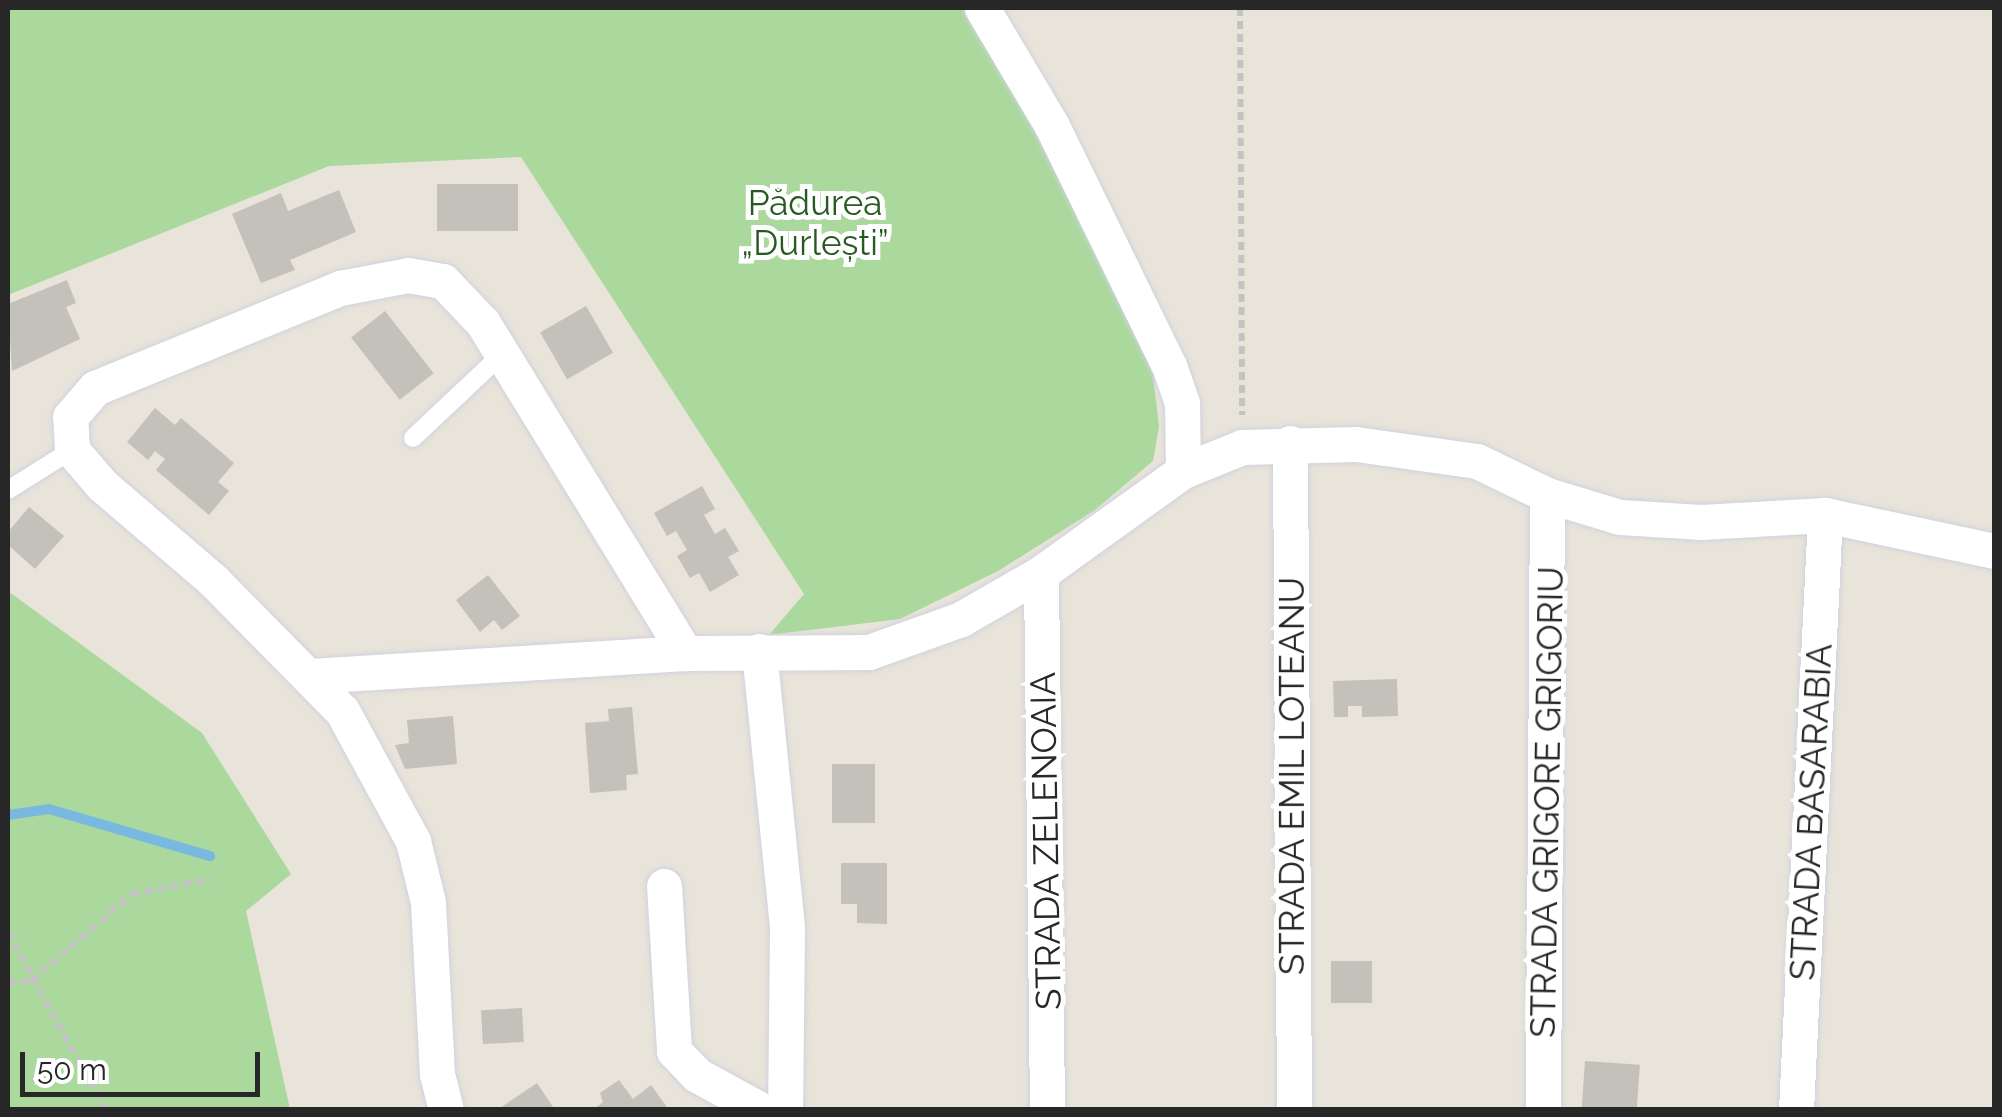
<!DOCTYPE html>
<meta charset="utf-8">
<style>
body{margin:0}
#map{position:relative;width:2002px;height:1117px;overflow:hidden;background:#e8e4da;font-family:Raleway,sans-serif}
div>[style]{position:absolute}
[style*='--x']{left:calc(var(--x)*1px);top:calc(var(--y)*1px);width:calc(var(--w)*1px);rotate:calc(var(--a)*1deg)}
.green>*{inset:0;background:#abd99d}
.stream>*{height:10px;margin:-5px;padding:0 5px;transform-origin:5px;border-radius:5px;background:#79b9df}
.building>*{inset:0;background:#c4c0ba;transform-origin:0 0}
.path>*{height:6px;margin-top:-3px;transform-origin:0;background:repeating-linear-gradient(90deg,#c3c3c3 0 8px,transparent 0 13px)}
.roads{filter:drop-shadow(0 0 2px #d0d1df) drop-shadow(0 0 2px #d0d1df)}
.lane>*{height:18px;margin:-9px;padding:0 9px;transform-origin:9px;border-radius:9px;background:#fff}
.street>*{height:35px;margin:-17.5px;padding:0 17.5px;transform-origin:17.5px;border-radius:17.5px;background:#fff}
span{translate:-50% -50%;white-space:nowrap;text-align:center;line-height:1.15;-webkit-text-stroke:10px #fff;paint-order:stroke}
.park-label{font-size:35px;color:#275a21}
.street-label{font-size:35px;color:#272727}
.frame{position:absolute;inset:0;border:10px solid #272727;pointer-events:none}
.scale{position:absolute;left:20px;top:1052px;width:240px;height:45px;box-sizing:border-box;border:5px solid #272727;border-top:0;padding-left:12px;font-size:30px;line-height:35px;white-space:nowrap;color:#272727;-webkit-text-stroke:8px #fff;paint-order:stroke}
</style>
<div id="map">
<div class="green">
<div style="clip-path:polygon(8px 8px,971px 8px,1062px 162px,1138px 333px,1153px 374px,1159px 427px,1153px 461px,1095px 510px,998px 571px,900px 619px,769px 635px,804px 594px,521px 157px,329px 166px,8px 295px)"></div>
<div style="clip-path:polygon(8px 591px,202px 733px,291px 874px,246px 911px,290px 1109px,8px 1109px)"></div>
</div>
<div class="stream">
<div style="--x:8;--y:815;--w:41;--a:-8.3"></div>
<div style="--x:49;--y:809;--w:168;--a:16.3"></div>
</div>
<div class="building">
<div style="left:518px;top:184px;width:47px;height:81px;rotate:90deg"></div>
<div style="clip-path:polygon(339px 190px,356px 232px,290px 260px,295px 270px,261px 283px,232px 214px,281px 193px,288px 211px)"></div>
<div style="clip-path:polygon(67px 280px,76px 303px,66px 307px,80px 339px,12px 371px,8px 304px)"></div>
<div style="left:586px;top:306px;width:54px;height:53px;rotate:60deg"></div>
<div style="left:385px;top:311px;width:79px;height:43px;rotate:52deg"></div>
<div style="clip-path:polygon(155px 408px,175px 425px,181px 418px,234px 463px,218px 482px,229px 491px,209px 515px,156px 470px,165px 459px,155px 451px,148px 460px,127px 442px)"></div>
<div style="clip-path:polygon(702px 486px,715px 509px,704px 515px,715px 534px,725px 528px,739px 551px,728px 557px,739px 575px,710px 592px,699px 573px,690px 578px,677px 556px,687px 550px,676px 531px,667px 536px,654px 513px)"></div>
<div style="clip-path:polygon(29px 507px,64px 536px,35px 569px,8px 545px,8px 532px)"></div>
<div style="clip-path:polygon(488px 575px,520px 616px,502px 630px,494px 620px,480px 632px,456px 600px)"></div>
<div style="clip-path:polygon(1397px 679px,1398px 716px,1362px 717px,1362px 706px,1348px 706px,1348px 717px,1334px 717px,1333px 681px)"></div>
<div style="clip-path:polygon(632px 707px,638px 774px,626px 775px,627px 790px,590px 793px,585px 723px,609px 721px,608px 709px)"></div>
<div style="clip-path:polygon(453px 716px,457px 764px,405px 769px,395px 745px,409px 743px,407px 720px)"></div>
<div style="left:875px;top:764px;width:59px;height:43px;rotate:90deg"></div>
<div style="clip-path:polygon(841px 863px,887px 863px,887px 924px,857px 923px,857px 904px,841px 904px)"></div>
<div style="left:1331px;top:961px;width:41px;height:42px"></div>
<div style="left:522px;top:1008px;width:34px;height:41px;rotate:87deg"></div>
<div style="left:1585px;top:1061px;width:55px;height:49px;rotate:4deg"></div>
<div style="clip-path:polygon(619px 1080px,633px 1099px,651px 1085px,669px 1110px,593px 1110px,603px 1102px,600px 1093px)"></div>
<div style="clip-path:polygon(537px 1083px,555px 1110px,497px 1110px)"></div>
</div>
<div class="path">
<div style="--x:1240;--y:8;--w:407;--a:89.7"></div>
<div style="--x:8;--y:932;--w:203;--a:61.4"></div>
<div style="--x:8;--y:982;--w:23;--a:-2"></div>
<div style="--x:31;--y:981;--w:133;--a:-40.7"></div>
<div style="--x:132;--y:894;--w:80;--a:-10.8"></div>
</div>
<div class="roads">
<div class="lane">
<div style="--x:413;--y:438;--w:122;--a:-43.3"></div>
<div style="--x:8;--y:490;--w:75;--a:-32"></div>
</div>
<div class="street">
<div style="--x:1290;--y:443;--w:667;--a:89.66"></div>
<div style="--x:1183;--y:471;--w:64;--a:-22.1"></div>
<div style="--x:1242;--y:447;--w:114;--a:-1.5"></div>
<div style="--x:1356;--y:444;--w:122;--a:8"></div>
<div style="--x:1477;--y:461;--w:78;--a:25.9"></div>
<div style="--x:1547;--y:495;--w:76;--a:16.8"></div>
<div style="--x:1620;--y:517;--w:81;--a:3.5"></div>
<div style="--x:1701;--y:522;--w:124;--a:-3.2"></div>
<div style="--x:1825;--y:515;--w:173;--a:12"></div>
<div style="--x:1041;--y:573;--w:537;--a:89.36"></div>
<div style="--x:759;--y:651;--w:279;--a:84.2"></div>
<div style="--x:787;--y:929;--w:181;--a:90.6"></div>
<div style="--x:310;--y:676;--w:376;--a:-3.5"></div>
<div style="--x:685;--y:653;--w:184;--a:-0.3"></div>
<div style="--x:869;--y:652;--w:98;--a:-19.7"></div>
<div style="--x:961;--y:619;--w:92;--a:-29.9"></div>
<div style="--x:1041;--y:573;--w:175;--a:-35.7"></div>
<div style="--x:1183;--y:471;--w:68;--a:-90.8"></div>
<div style="--x:1182;--y:403;--w:39;--a:-109"></div>
<div style="--x:1169;--y:366;--w:267;--a:-116"></div>
<div style="--x:1052;--y:126;--w:137;--a:-120.7"></div>
<div style="--x:664;--y:886;--w:165;--a:86.5"></div>
<div style="--x:674;--y:1051;--w:33;--a:46"></div>
<div style="--x:697;--y:1075;--w:73;--a:28.7"></div>
<div style="--x:446;--y:1110;--w:37;--a:-104"></div>
<div style="--x:437;--y:1074;--w:172;--a:-93"></div>
<div style="--x:428;--y:902;--w:63;--a:-103.8"></div>
<div style="--x:413;--y:841;--w:148;--a:-118.6"></div>
<div style="--x:342;--y:711;--w:182;--a:-134.6"></div>
<div style="--x:214;--y:581;--w:148;--a:-139.4"></div>
<div style="--x:102;--y:485;--w:46;--a:-130.6"></div>
<div style="--x:72;--y:450;--w:33;--a:-93"></div>
<div style="--x:70;--y:417;--w:38;--a:-49"></div>
<div style="--x:95;--y:388;--w:265;--a:-22.2"></div>
<div style="--x:340;--y:288;--w:69;--a:-10.8"></div>
<div style="--x:408;--y:275;--w:36;--a:10"></div>
<div style="--x:443;--y:281;--w:58;--a:46.4"></div>
<div style="--x:483;--y:323;--w:387;--a:58.5"></div>
<div style="--x:1543;--y:1110;--w:615;--a:-89.63"></div>
<div style="--x:1796;--y:1110;--w:596;--a:-87.21"></div>
</div>
</div>
<div class="park-label">
<span style="left:815px;top:223px">Pădurea<br>„Durlești”</span>
</div>
<div class="street-label">
<span style="left:1292px;top:776px;rotate:-90deg">STRADA EMIL LOTEANU</span>
<span style="left:1547px;top:802px;rotate:-89deg">STRADA GRIGORE GRIGORIU</span>
<span style="left:1811px;top:812px;rotate:-87deg">STRADA BASARABIA</span>
<span style="left:1046px;top:841px;rotate:-91deg">STRADA ZELENOAIA</span>
</div>
<div class="frame"></div>
<div class="scale">50 m</div>
</div>
